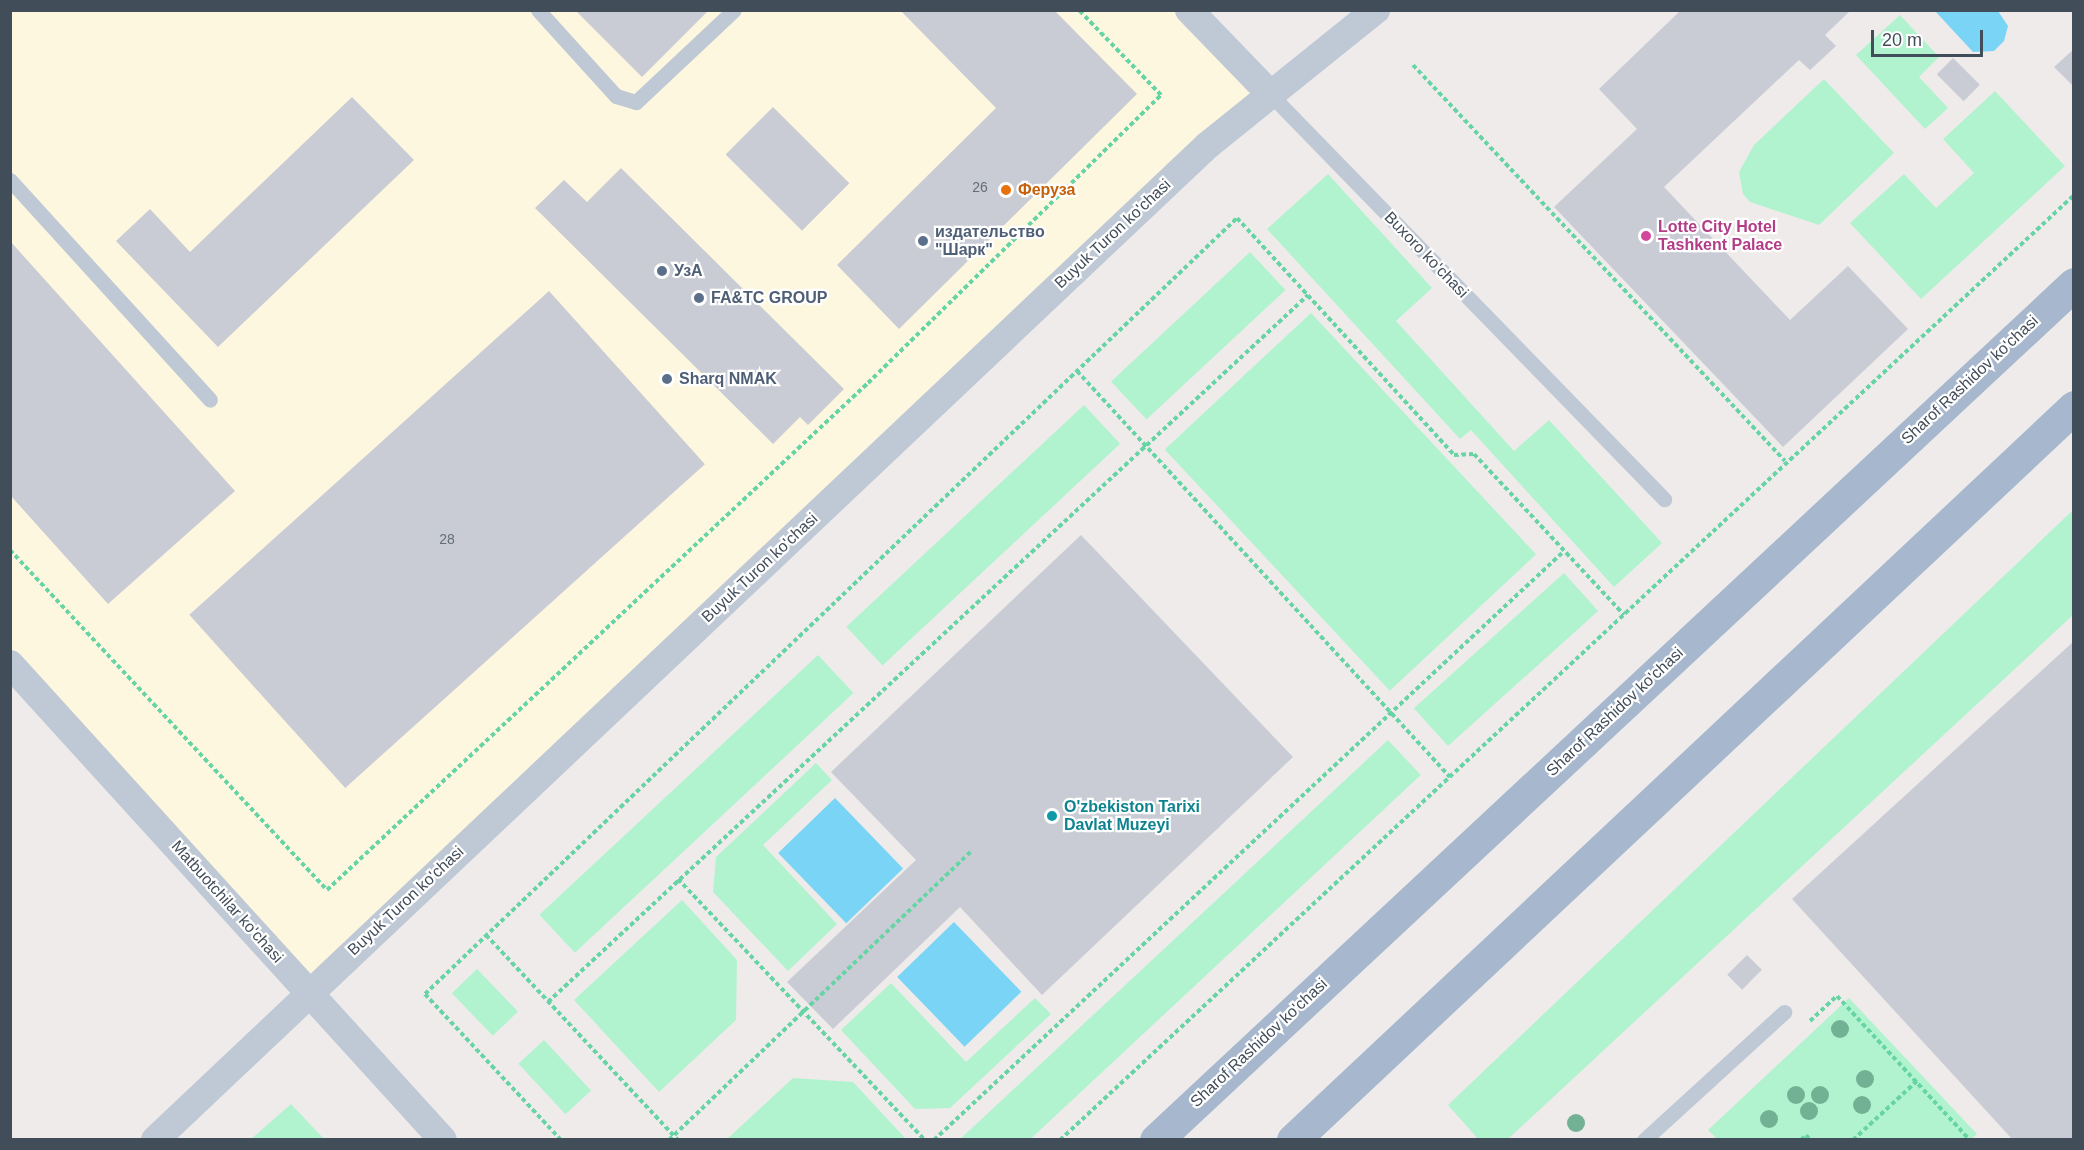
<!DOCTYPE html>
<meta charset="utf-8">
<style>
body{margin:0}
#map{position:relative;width:2084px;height:1150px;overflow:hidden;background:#eeebea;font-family:Arial,sans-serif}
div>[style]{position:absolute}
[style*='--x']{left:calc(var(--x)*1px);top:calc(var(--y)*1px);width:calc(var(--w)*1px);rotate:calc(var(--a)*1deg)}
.commercial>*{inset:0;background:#fef7df}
.green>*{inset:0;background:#b2f3cf;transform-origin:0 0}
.water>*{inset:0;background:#7ad4f5;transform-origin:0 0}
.building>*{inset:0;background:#c9ccd4;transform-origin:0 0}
.path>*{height:4px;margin-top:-2px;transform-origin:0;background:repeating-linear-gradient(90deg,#67d4a5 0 4.5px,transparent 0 7.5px)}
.service>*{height:15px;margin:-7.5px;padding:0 7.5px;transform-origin:7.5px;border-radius:7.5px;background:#bfc9d5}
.minor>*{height:28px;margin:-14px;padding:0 14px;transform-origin:14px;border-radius:14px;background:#bfc9d5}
.primary>*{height:33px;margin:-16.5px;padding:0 16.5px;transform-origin:16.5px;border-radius:16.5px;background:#a7b8ce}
.trees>*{width:18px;height:18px;margin:-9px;border-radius:50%;background:#72b194}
.dots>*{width:16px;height:16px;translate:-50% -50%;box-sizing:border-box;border:3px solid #fff;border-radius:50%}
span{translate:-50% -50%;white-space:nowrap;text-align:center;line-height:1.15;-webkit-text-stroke:4.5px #fff;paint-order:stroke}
.number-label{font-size:14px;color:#646d78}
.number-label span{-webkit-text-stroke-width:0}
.food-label{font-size:16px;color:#c56008;font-weight:700}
.left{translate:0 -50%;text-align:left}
.hotel-label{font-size:16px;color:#b23c85;font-weight:700}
.service-label{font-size:16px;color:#4e5e75;font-weight:700}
.street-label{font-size:16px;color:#424d5a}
.culture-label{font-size:16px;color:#0d838f;font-weight:700}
.frame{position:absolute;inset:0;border:12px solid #424d5a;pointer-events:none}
.scale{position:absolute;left:1871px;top:30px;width:112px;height:27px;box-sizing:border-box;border:3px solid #424d5a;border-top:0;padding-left:8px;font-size:18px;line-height:21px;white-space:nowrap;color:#424d5a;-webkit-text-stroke:4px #fff;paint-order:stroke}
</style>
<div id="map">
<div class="commercial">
<div style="clip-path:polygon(11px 11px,1189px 11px,1271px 95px,309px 993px,11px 664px)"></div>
</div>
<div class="green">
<div style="clip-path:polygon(1900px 15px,1939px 57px,1919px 77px,1948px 108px,1925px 129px,1856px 55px)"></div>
<div style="clip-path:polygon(1824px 79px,1894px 153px,1819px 225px,1750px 202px,1743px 194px,1739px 172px,1754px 145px)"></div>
<div style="clip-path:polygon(1995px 91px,2065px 166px,1921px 299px,1850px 223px,1904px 174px,1936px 208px,1974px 173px,1943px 139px)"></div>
<div style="clip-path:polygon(1328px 174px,1432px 288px,1396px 321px,1514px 451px,1549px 420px,1662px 543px,1614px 587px,1471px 430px,1460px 439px,1267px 229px)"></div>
<div style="left:1250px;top:252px;width:52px;height:190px;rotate:47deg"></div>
<div style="left:1311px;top:313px;width:330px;height:200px;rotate:47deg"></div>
<div style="left:1084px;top:405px;width:53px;height:325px;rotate:47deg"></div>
<div style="clip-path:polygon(2073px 510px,2073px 615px,1508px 1139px,1478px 1139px,1448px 1105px)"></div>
<div style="left:1564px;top:573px;width:51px;height:202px;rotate:48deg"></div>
<div style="left:818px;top:655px;width:52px;height:381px;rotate:47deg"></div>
<div style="left:1388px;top:740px;width:48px;height:586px;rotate:47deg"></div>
<div style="clip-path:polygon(816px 763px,832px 780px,763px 845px,837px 924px,788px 971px,713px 892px,716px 857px)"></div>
<div style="clip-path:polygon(682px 900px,737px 960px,736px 1020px,659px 1092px,574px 1000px)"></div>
<div style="left:477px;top:969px;width:59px;height:35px;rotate:46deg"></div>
<div style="clip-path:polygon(891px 983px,966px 1062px,1035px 998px,1051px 1014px,950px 1108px,915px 1109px,841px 1030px)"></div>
<div style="clip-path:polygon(1849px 998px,1977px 1134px,1971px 1140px,1717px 1139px,1708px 1130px)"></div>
<div style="left:544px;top:1040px;width:69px;height:35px;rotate:47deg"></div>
<div style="clip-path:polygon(793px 1078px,853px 1082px,906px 1139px,727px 1139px)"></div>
<div style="clip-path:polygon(291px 1104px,324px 1139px,251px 1139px)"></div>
</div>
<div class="water">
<div style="clip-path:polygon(1935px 11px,1998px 11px,2008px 26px,2004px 41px,1994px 51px,1973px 52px)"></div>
<div style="left:835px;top:798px;width:98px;height:79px;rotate:46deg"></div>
<div style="left:954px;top:922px;width:97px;height:79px;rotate:46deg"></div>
</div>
<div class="building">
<div style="clip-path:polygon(575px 10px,709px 10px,642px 77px)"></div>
<div style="clip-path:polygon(900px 10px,1054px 10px,1137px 94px,899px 329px,837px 265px,996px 108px)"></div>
<div style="clip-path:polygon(1681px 10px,1851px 10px,1825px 35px,1836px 46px,1810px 70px,1799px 60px,1664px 187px,1790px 320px,1848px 266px,1908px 329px,1783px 447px,1554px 207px,1637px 129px,1599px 89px)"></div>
<div style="clip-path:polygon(2074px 49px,2074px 87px,2054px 67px)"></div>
<div style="left:1953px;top:58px;width:38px;height:23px;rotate:45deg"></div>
<div style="clip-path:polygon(352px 97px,414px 160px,218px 347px,116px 241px,150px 209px,190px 252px)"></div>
<div style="left:773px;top:107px;width:108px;height:67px;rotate:45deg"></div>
<div style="clip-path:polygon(621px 168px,844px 389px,808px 425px,800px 417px,773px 444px,535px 208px,564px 180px,587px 202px)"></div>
<div style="clip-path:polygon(10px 241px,235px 491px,108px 604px,10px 495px)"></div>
<div style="left:549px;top:291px;width:233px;height:484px;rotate:48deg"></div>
<div style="clip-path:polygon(1081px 535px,1293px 757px,1042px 995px,960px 907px,833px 1029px,787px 982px,916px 860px,831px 772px)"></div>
<div style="clip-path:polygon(2074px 641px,2074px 1140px,2013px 1140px,1792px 899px)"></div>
<div style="left:1747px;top:955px;width:21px;height:28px;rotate:45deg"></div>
</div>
<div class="path">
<div style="--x:1413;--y:65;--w:543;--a:46.79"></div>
<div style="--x:1077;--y:371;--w:551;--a:47.43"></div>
<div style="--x:10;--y:550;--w:465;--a:47"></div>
<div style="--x:327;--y:890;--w:741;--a:-43.14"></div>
<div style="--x:868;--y:383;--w:411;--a:-44.5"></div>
<div style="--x:1161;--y:95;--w:118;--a:-134"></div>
<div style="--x:678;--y:879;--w:359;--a:46.6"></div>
<div style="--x:486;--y:935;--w:281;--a:46.9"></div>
<div style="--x:548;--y:1002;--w:1038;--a:-42.93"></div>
<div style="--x:1810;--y:1021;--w:37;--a:-43"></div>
<div style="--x:1837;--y:996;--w:196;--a:47.3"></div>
<div style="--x:561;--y:1140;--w:200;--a:-133"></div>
<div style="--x:425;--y:994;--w:1123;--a:-43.7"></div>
<div style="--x:1237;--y:218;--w:321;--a:47.5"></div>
<div style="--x:1454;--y:455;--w:20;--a:-3"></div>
<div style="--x:1474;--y:454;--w:220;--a:47"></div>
<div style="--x:669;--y:1140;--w:417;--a:-43.7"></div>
<div style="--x:934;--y:1140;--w:862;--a:-43.07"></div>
<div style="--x:1060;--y:1140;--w:1386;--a:-42.98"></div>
<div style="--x:1801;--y:1140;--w:7;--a:-45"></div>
<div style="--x:1806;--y:1135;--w:6;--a:51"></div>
<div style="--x:1853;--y:1140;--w:87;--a:-42.7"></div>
</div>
<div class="service">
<div style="--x:538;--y:10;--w:116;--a:47.8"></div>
<div style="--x:616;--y:96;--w:21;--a:17"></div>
<div style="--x:636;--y:102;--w:134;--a:-43.2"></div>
<div style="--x:1271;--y:95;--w:564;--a:45.79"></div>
<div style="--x:10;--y:180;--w:297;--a:47.7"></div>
<div style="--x:1644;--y:1140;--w:190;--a:-42.4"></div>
</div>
<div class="minor">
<div style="--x:1189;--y:10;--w:118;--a:46"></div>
<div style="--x:10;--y:664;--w:643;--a:47.71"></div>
<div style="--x:155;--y:1140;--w:1449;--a:-43.38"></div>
<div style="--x:1208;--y:145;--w:216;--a:-38.8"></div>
</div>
<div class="primary">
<div style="--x:1156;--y:1140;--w:1255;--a:-43"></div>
<div style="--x:1293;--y:1140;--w:1071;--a:-43.18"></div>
</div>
<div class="trees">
<div style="left:1840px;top:1029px"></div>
<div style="left:1865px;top:1079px"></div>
<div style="left:1796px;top:1095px"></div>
<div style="left:1820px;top:1095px"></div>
<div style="left:1862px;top:1105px"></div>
<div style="left:1809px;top:1111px"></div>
<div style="left:1769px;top:1119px"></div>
<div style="left:1576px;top:1123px"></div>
</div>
<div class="dots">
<div style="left:1006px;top:190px;background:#e8710a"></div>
<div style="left:1646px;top:236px;background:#d1479c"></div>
<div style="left:923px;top:241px;background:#5c6f8a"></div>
<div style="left:662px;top:271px;background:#5c6f8a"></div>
<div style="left:699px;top:298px;background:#5c6f8a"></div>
<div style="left:667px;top:379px;background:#5c6f8a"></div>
<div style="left:1052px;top:816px;background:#0f9aa8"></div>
</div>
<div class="number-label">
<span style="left:980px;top:187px">26</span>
<span style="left:447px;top:539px">28</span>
</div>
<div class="food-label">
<span class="left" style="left:1018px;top:190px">Феруза</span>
</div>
<div class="hotel-label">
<span class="left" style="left:1658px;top:236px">Lotte City Hotel<br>Tashkent Palace</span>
</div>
<div class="service-label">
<span class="left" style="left:935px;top:241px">издательство<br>"Шарк"</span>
<span class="left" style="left:674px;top:271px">УзА</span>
<span class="left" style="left:711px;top:298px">FA&amp;TC GROUP</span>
<span class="left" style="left:679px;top:379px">Sharq NMAK</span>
</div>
<div class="street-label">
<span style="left:1113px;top:234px;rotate:-43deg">Buyuk Turon ko'chasi</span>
<span style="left:1426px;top:255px;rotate:46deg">Buxoro ko'chasi</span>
<span style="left:1970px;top:380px;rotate:-43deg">Sharof Rashidov ko'chasi</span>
<span style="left:760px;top:568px;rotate:-43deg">Buyuk Turon ko'chasi</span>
<span style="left:1615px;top:712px;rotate:-43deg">Sharof Rashidov ko'chasi</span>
<span style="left:406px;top:901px;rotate:-43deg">Buyuk Turon ko'chasi</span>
<span style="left:227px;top:902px;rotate:48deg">Matbuotchilar ko'chasi</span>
<span style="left:1259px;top:1043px;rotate:-43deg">Sharof Rashidov ko'chasi</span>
</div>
<div class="culture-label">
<span class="left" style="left:1064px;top:816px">O'zbekiston Tarixi<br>Davlat Muzeyi</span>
</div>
<div class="frame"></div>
<div class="scale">20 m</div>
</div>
